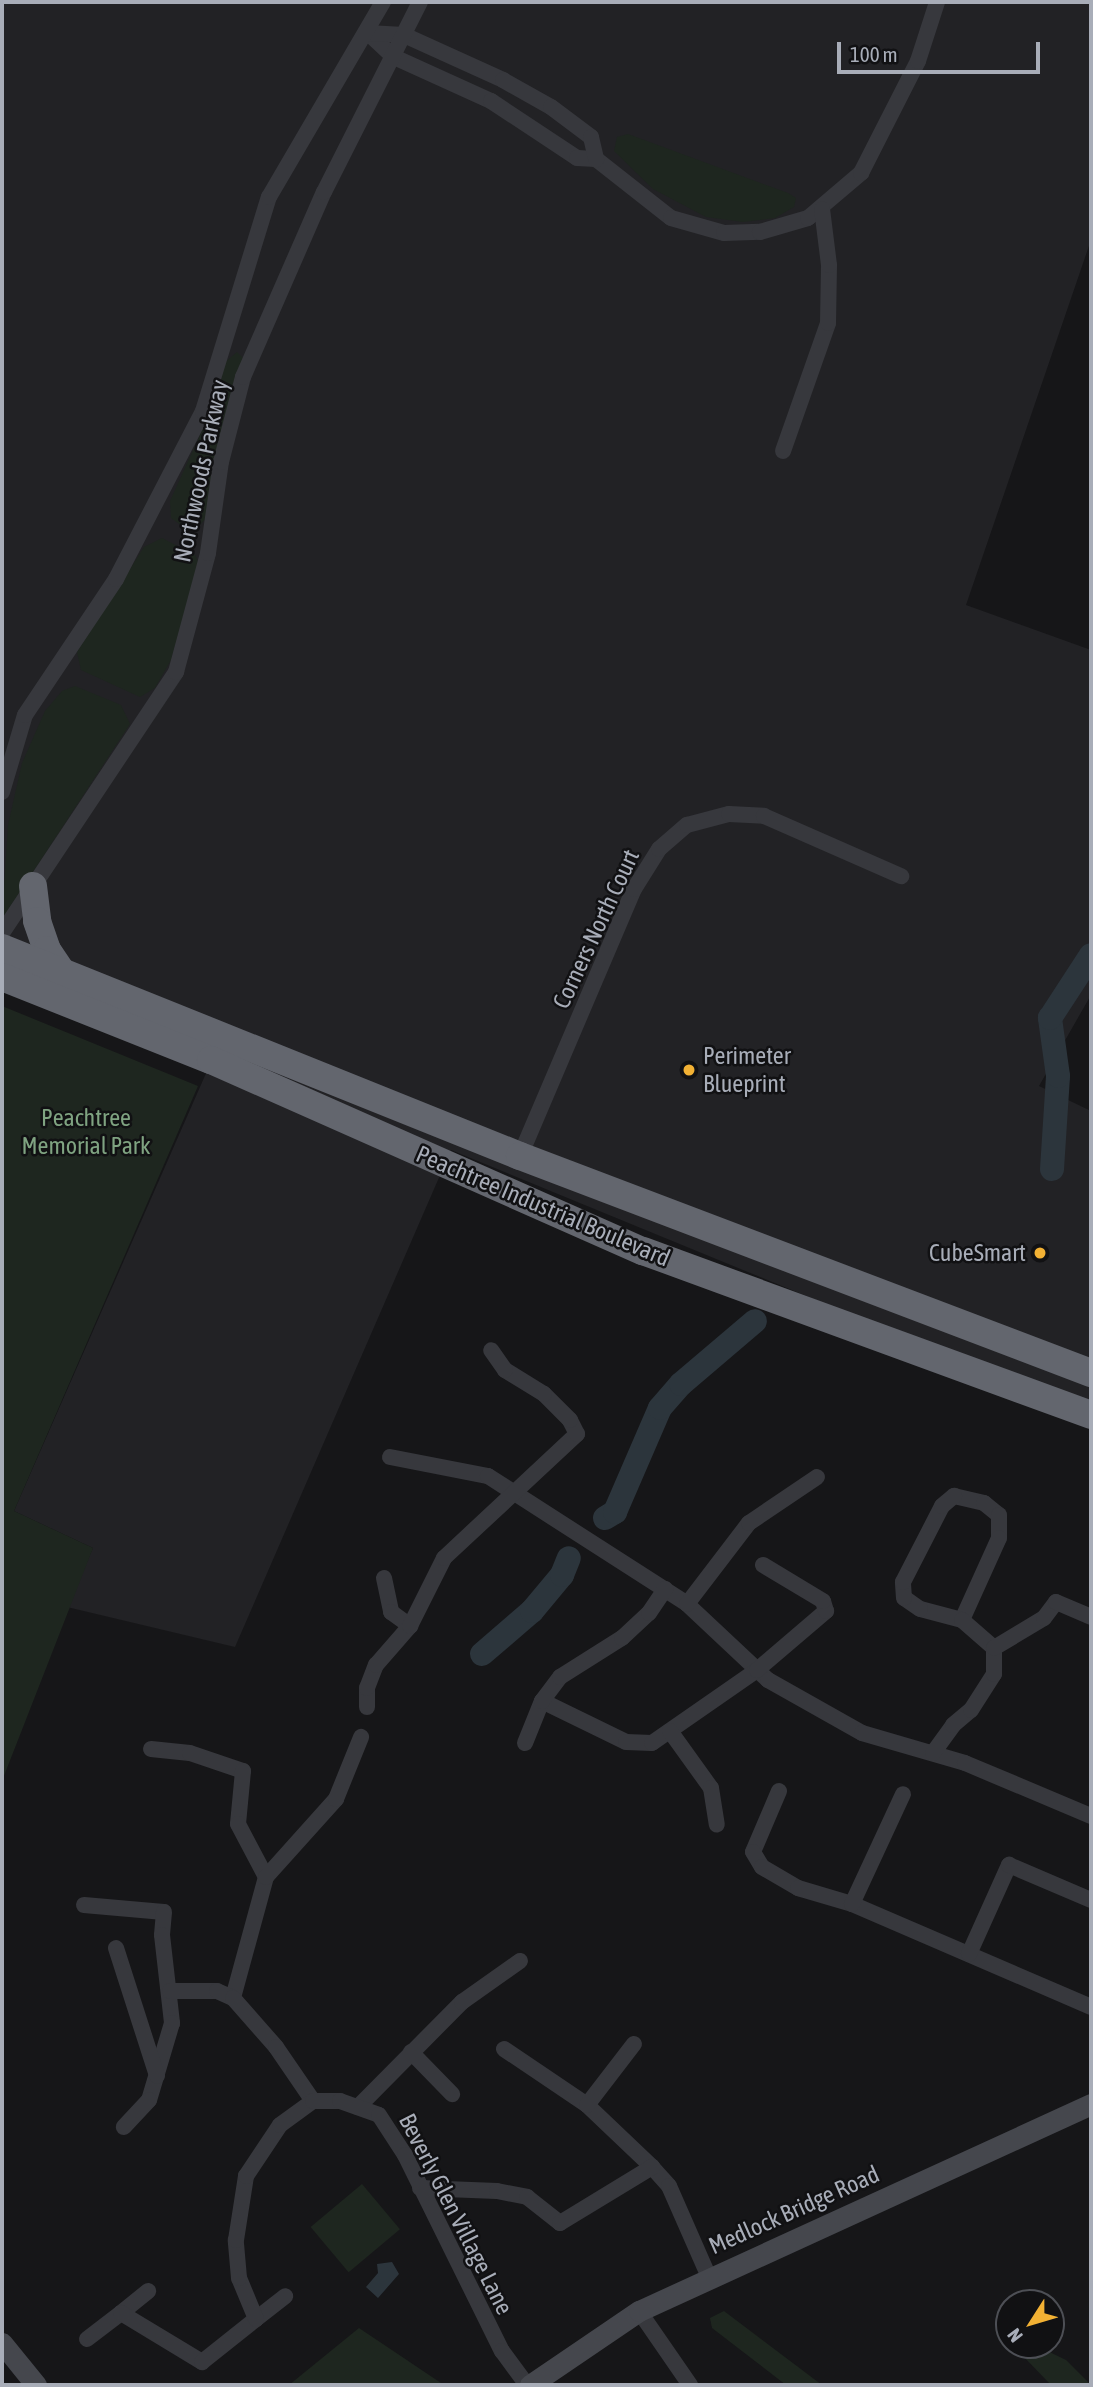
<!DOCTYPE html>
<style>
body{margin:0}
#map{position:relative;width:1093px;height:2387px;overflow:hidden;background:#161618;font-family:"Asap Condensed",sans-serif}
div>[style]{position:absolute}
[style*='--x']{left:calc(var(--x)*1px);top:calc(var(--y)*1px);width:calc(var(--w)*1px);rotate:calc(var(--a)*1deg)}
.built>*{inset:0;background:#222225}
.green>*{inset:0;background:#1e261f;transform-origin:0 0}
.water>*{inset:0;background:#2c353c}
.river>*{height:24px;margin:-12px;padding:0 12px;transform-origin:12px;border-radius:12px;background:#2c353c}
.street>*{height:16px;margin:-8px;padding:0 8px;transform-origin:8px;border-radius:8px;background:#37383d}
.secondary>*{height:21px;margin:-10.5px;padding:0 10.5px;transform-origin:10.5px;border-radius:10.5px;background:#45474d}
.highway>*{height:28px;margin:-14px;padding:0 14px;transform-origin:14px;border-radius:14px;background:#63666e}
.dots>*{width:19px;height:19px;translate:-50% -50%;box-sizing:border-box;border:4px solid #111113;border-radius:50%}
span{translate:-50% -50%;white-space:nowrap;text-align:center;line-height:1.15;-webkit-text-stroke:5px #111113;paint-order:stroke}
.street-label{font-size:24px;color:#a8adb8}
.poi-label{font-size:24px;color:#a8adb8}
.left{translate:0 -50%;text-align:left}
.right{translate:-100% -50%;text-align:right}
.park-label{font-size:24px;color:#7fa381}
.frame{position:absolute;inset:0;border:4px solid #a8adb8;pointer-events:none}
.north{position:absolute;left:995px;top:2289px;width:70px;height:70px;box-sizing:border-box;background:#111113;border:2px solid #4d4f55;border-radius:50%;rotate:233deg;font-size:19px;font-weight:700;line-height:28px;text-align:center;color:#a8adb8}
.north::after{content:'';display:block;margin:auto;width:24px;height:32px;background:#f2b134;clip-path:polygon(50% 0,100% 100%,50% 72%,0 100%)}
.scale{position:absolute;left:837px;top:42px;width:203px;height:32px;box-sizing:border-box;border:4px solid #a8adb8;border-top:0;padding-left:9px;font-size:21px;line-height:24px;white-space:nowrap;color:#a8adb8;-webkit-text-stroke:5px #111113;paint-order:stroke}
</style>
<div id="map">
<div class="built">
<div style="clip-path:polygon(2px 2px,1091px 2px,1091px 240px,966px 605px,1091px 650px,1091px 995px,1039px 1086px,1091px 1111px,1091px 1405px,872px 1323px,451px 1150px,235px 1647px,67px 1607px,93px 1548px,14px 1511px,225px 1030px,2px 953px)"></div>
</div>
<div class="green">
<div style="clip-path:polygon(628px 134px,788px 193px,796px 198px,794px 207px,775px 218px,743px 222px,706px 217px,653px 189px,614px 151px,617px 137px)"></div>
<div style="clip-path:polygon(237px 352px,245px 360px,207px 517px,199px 526px,185px 528px,171px 518px,170px 501px,209px 415px,224px 363px)"></div>
<div style="clip-path:polygon(162px 538px,195px 555px,199px 563px,171px 660px,155px 688px,140px 697px,81px 670px,77px 652px,144px 547px)"></div>
<div style="clip-path:polygon(75px 686px,121px 705px,130px 724px,2px 919px,8px 825px,22px 763px,45px 711px,62px 691px)"></div>
<div style="clip-path:polygon(2px 1006px,198px 1086px,14px 1511px,93px 1548px,2px 1781px)"></div>
<div style="left:362px;top:2184px;width:59px;height:67px;rotate:50deg"></div>
<div style="clip-path:polygon(724px 2311px,822px 2385px,786px 2385px,712px 2328px,710px 2318px)"></div>
<div style="clip-path:polygon(359px 2328px,444px 2385px,289px 2385px)"></div>
<div style="clip-path:polygon(1035px 2345px,1066px 2360px,1091px 2385px,1051px 2385px,1022px 2355px)"></div>
</div>
<div class="water">
<div style="clip-path:polygon(392px 2262px,399px 2274px,378px 2298px,366px 2287px,378px 2273px,377px 2264px)"></div>
</div>
<div class="river">
<div style="--x:1052;--y:1169;--w:93;--a:-86.3"></div>
<div style="--x:1058;--y:1076;--w:59;--a:-97.9"></div>
<div style="--x:1050;--y:1018;--w:75;--a:-56.9"></div>
<div style="--x:605;--y:1518;--w:12;--a:-31"></div>
<div style="--x:615;--y:1512;--w:113;--a:-66.6"></div>
<div style="--x:660;--y:1408;--w:32;--a:-49"></div>
<div style="--x:681;--y:1384;--w:97;--a:-40.4"></div>
<div style="--x:482;--y:1654;--w:66;--a:-40.7"></div>
<div style="--x:532;--y:1611;--w:47;--a:-50.2"></div>
<div style="--x:562;--y:1575;--w:18;--a:-68"></div>
</div>
<div class="street">
<div style="--x:368;--y:33;--w:35;--a:43"></div>
<div style="--x:394;--y:57;--w:107;--a:24.4"></div>
<div style="--x:491;--y:101;--w:103;--a:33.5"></div>
<div style="--x:577;--y:158;--w:19;--a:3"></div>
<div style="--x:596;--y:159;--w:95;--a:38.2"></div>
<div style="--x:671;--y:218;--w:55;--a:15.8"></div>
<div style="--x:724;--y:233;--w:36;--a:-2"></div>
<div style="--x:760;--y:232;--w:50;--a:-16.3"></div>
<div style="--x:808;--y:218;--w:70;--a:-40.3"></div>
<div style="--x:861;--y:173;--w:126;--a:-63"></div>
<div style="--x:918;--y:61;--w:62;--a:-72.1"></div>
<div style="--x:368;--y:33;--w:36;--a:3"></div>
<div style="--x:404;--y:35;--w:109;--a:24.4"></div>
<div style="--x:503;--y:80;--w:55;--a:29.4"></div>
<div style="--x:551;--y:107;--w:50;--a:36.9"></div>
<div style="--x:591;--y:137;--w:23;--a:77"></div>
<div style="--x:783;--y:451;--w:136;--a:-70.6"></div>
<div style="--x:828;--y:323;--w:58;--a:-89"></div>
<div style="--x:829;--y:265;--w:56;--a:-97.1"></div>
<div style="--x:2;--y:792;--w:80;--a:-73.4"></div>
<div style="--x:25;--y:715;--w:164;--a:-56.2"></div>
<div style="--x:116;--y:579;--w:189;--a:-62.6"></div>
<div style="--x:203;--y:411;--w:224;--a:-72.9"></div>
<div style="--x:269;--y:197;--w:226;--a:-59.7"></div>
<div style="--x:2;--y:933;--w:314;--a:-56.3"></div>
<div style="--x:176;--y:672;--w:123;--a:-74.9"></div>
<div style="--x:208;--y:553;--w:92;--a:-81.9"></div>
<div style="--x:221;--y:462;--w:88;--a:-75.5"></div>
<div style="--x:243;--y:377;--w:202;--a:-66.4"></div>
<div style="--x:324;--y:192;--w:213;--a:-63.2"></div>
<div style="--x:520;--y:1156;--w:290;--a:-66.9"></div>
<div style="--x:634;--y:889;--w:47;--a:-58"></div>
<div style="--x:659;--y:849;--w:37;--a:-41"></div>
<div style="--x:687;--y:825;--w:43;--a:-14.7"></div>
<div style="--x:729;--y:814;--w:35;--a:3"></div>
<div style="--x:764;--y:816;--w:150;--a:23.7"></div>
<div style="--x:390;--y:1457;--w:100;--a:11"></div>
<div style="--x:488;--y:1476;--w:237;--a:32.7"></div>
<div style="--x:687;--y:1604;--w:111;--a:43.2"></div>
<div style="--x:768;--y:1680;--w:108;--a:29.4"></div>
<div style="--x:862;--y:1733;--w:107;--a:16.2"></div>
<div style="--x:965;--y:1763;--w:137;--a:22.8"></div>
<div style="--x:954;--y:1496;--w:31;--a:13"></div>
<div style="--x:984;--y:1503;--w:19;--a:39"></div>
<div style="--x:999;--y:1515;--w:23;--a:90"></div>
<div style="--x:999;--y:1538;--w:90;--a:114.3"></div>
<div style="--x:962;--y:1620;--w:43;--a:-165.3"></div>
<div style="--x:920;--y:1609;--w:19;--a:-145"></div>
<div style="--x:904;--y:1598;--w:16;--a:-94"></div>
<div style="--x:903;--y:1582;--w:85;--a:-62.8"></div>
<div style="--x:942;--y:1506;--w:16;--a:-40"></div>
<div style="--x:384;--y:1578;--w:35;--a:78"></div>
<div style="--x:391;--y:1612;--w:24;--a:36"></div>
<div style="--x:687;--y:1604;--w:102;--a:-52.6"></div>
<div style="--x:749;--y:1523;--w:82;--a:-34.1"></div>
<div style="--x:962;--y:1620;--w:43;--a:41.2"></div>
<div style="--x:542;--y:1701;--w:93;--a:26"></div>
<div style="--x:626;--y:1742;--w:26;--a:2"></div>
<div style="--x:652;--y:1743;--w:128;--a:-34.8"></div>
<div style="--x:757;--y:1670;--w:91;--a:-40.5"></div>
<div style="--x:826;--y:1611;--w:10;--a:-107"></div>
<div style="--x:823;--y:1601;--w:70;--a:-149"></div>
<div style="--x:367;--y:1707;--w:19;--a:-90"></div>
<div style="--x:367;--y:1688;--w:25;--a:-69"></div>
<div style="--x:376;--y:1665;--w:52;--a:-48.9"></div>
<div style="--x:410;--y:1626;--w:76;--a:-63.4"></div>
<div style="--x:444;--y:1558;--w:182;--a:-43"></div>
<div style="--x:577;--y:1434;--w:16;--a:-117"></div>
<div style="--x:570;--y:1420;--w:37;--a:-135"></div>
<div style="--x:544;--y:1394;--w:46;--a:-148.4"></div>
<div style="--x:505;--y:1370;--w:24;--a:-125"></div>
<div style="--x:670;--y:1731;--w:70;--a:54.3"></div>
<div style="--x:711;--y:1788;--w:37;--a:81"></div>
<div style="--x:525;--y:1743;--w:45;--a:-68"></div>
<div style="--x:542;--y:1701;--w:30;--a:-53"></div>
<div style="--x:560;--y:1677;--w:73;--a:-32.2"></div>
<div style="--x:622;--y:1638;--w:37;--a:-43"></div>
<div style="--x:649;--y:1613;--w:29;--a:-56"></div>
<div style="--x:151;--y:1749;--w:39;--a:6"></div>
<div style="--x:190;--y:1753;--w:56;--a:18.8"></div>
<div style="--x:243;--y:1771;--w:53;--a:95.4"></div>
<div style="--x:238;--y:1824;--w:60;--a:62.2"></div>
<div style="--x:266;--y:1877;--w:125;--a:105.3"></div>
<div style="--x:933;--y:1753;--w:34;--a:-54"></div>
<div style="--x:953;--y:1725;--w:23;--a:-40"></div>
<div style="--x:971;--y:1710;--w:43;--a:-57.4"></div>
<div style="--x:994;--y:1674;--w:26;--a:-90"></div>
<div style="--x:994;--y:1648;--w:58;--a:-31"></div>
<div style="--x:1044;--y:1618;--w:20;--a:-53"></div>
<div style="--x:1056;--y:1602;--w:38;--a:23"></div>
<div style="--x:779;--y:1791;--w:66;--a:113.1"></div>
<div style="--x:753;--y:1852;--w:17;--a:59"></div>
<div style="--x:762;--y:1867;--w:42;--a:30.3"></div>
<div style="--x:798;--y:1888;--w:56;--a:16.5"></div>
<div style="--x:852;--y:1904;--w:260;--a:23.3"></div>
<div style="--x:266;--y:1877;--w:105;--a:-48.1"></div>
<div style="--x:336;--y:1799;--w:67;--a:-68"></div>
<div style="--x:852;--y:1904;--w:121;--a:-65.1"></div>
<div style="--x:84;--y:1905;--w:80;--a:5"></div>
<div style="--x:164;--y:1912;--w:23;--a:95"></div>
<div style="--x:162;--y:1935;--w:89;--a:83.5"></div>
<div style="--x:172;--y:2023;--w:80;--a:106.6"></div>
<div style="--x:149;--y:2100;--w:37;--a:133"></div>
<div style="--x:116;--y:1948;--w:134;--a:72.2"></div>
<div style="--x:969;--y:1954;--w:98;--a:-65.8"></div>
<div style="--x:1009;--y:1865;--w:89;--a:23.1"></div>
<div style="--x:170;--y:1991;--w:47;--a:0"></div>
<div style="--x:217;--y:1991;--w:17;--a:24"></div>
<div style="--x:233;--y:1998;--w:65;--a:48.7"></div>
<div style="--x:276;--y:2047;--w:65;--a:55.6"></div>
<div style="--x:504;--y:2049;--w:100;--a:34"></div>
<div style="--x:587;--y:2105;--w:90;--a:43.6"></div>
<div style="--x:652;--y:2167;--w:25;--a:48"></div>
<div style="--x:669;--y:2186;--w:99;--a:66.3"></div>
<div style="--x:411;--y:2052;--w:59;--a:45.7"></div>
<div style="--x:587;--y:2105;--w:77;--a:-52.4"></div>
<div style="--x:358;--y:2107;--w:148;--a:-45.3"></div>
<div style="--x:462;--y:2002;--w:71;--a:-35.3"></div>
<div style="--x:420;--y:2188;--w:77;--a:2.2"></div>
<div style="--x:497;--y:2191;--w:31;--a:11"></div>
<div style="--x:527;--y:2197;--w:42;--a:38.2"></div>
<div style="--x:560;--y:2223;--w:108;--a:-31.3"></div>
<div style="--x:639;--y:2311;--w:90;--a:55.4"></div>
<div style="--x:121;--y:2313;--w:35;--a:-39"></div>
<div style="--x:256;--y:2319;--w:37;--a:-38"></div>
<div style="--x:87;--y:2339;--w:43;--a:-37.4"></div>
<div style="--x:121;--y:2313;--w:95;--a:31.2"></div>
<div style="--x:202;--y:2362;--w:69;--a:-38.5"></div>
<div style="--x:256;--y:2319;--w:44;--a:-112.5"></div>
<div style="--x:239;--y:2278;--w:38;--a:-95"></div>
<div style="--x:236;--y:2240;--w:65;--a:-81.1"></div>
<div style="--x:246;--y:2176;--w:61;--a:-56.3"></div>
<div style="--x:280;--y:2125;--w:41;--a:-36"></div>
<div style="--x:313;--y:2101;--w:27;--a:0"></div>
<div style="--x:340;--y:2101;--w:41;--a:19.7"></div>
<div style="--x:379;--y:2115;--w:48;--a:57"></div>
<div style="--x:405;--y:2155;--w:219;--a:63.7"></div>
<div style="--x:502;--y:2351;--w:42;--a:53.7"></div>
</div>
<div class="secondary">
<div style="--x:2;--y:2343;--w:54;--a:51"></div>
<div style="--x:530;--y:2385;--w:132;--a:-34.2"></div>
<div style="--x:639;--y:2311;--w:497;--a:-24.6"></div>
</div>
<div class="highway">
<div style="--x:33;--y:886;--w:35;--a:83"></div>
<div style="--x:37;--y:921;--w:31;--a:71"></div>
<div style="--x:47;--y:950;--w:25;--a:56"></div>
<div style="--x:2;--y:948;--w:558;--a:21.88"></div>
<div style="--x:520;--y:1156;--w:611;--a:20.81"></div>
<div style="--x:2;--y:977;--w:225;--a:21.7"></div>
<div style="--x:211;--y:1060;--w:472;--a:23.9"></div>
<div style="--x:643;--y:1251;--w:477;--a:20.1"></div>
</div>
<div class="dots">
<div style="left:689px;top:1070px;background:#f2b134"></div>
<div style="left:1040px;top:1253px;background:#f2b134"></div>
</div>
<div class="street-label">
<span style="left:201px;top:471px;rotate:-78deg">Northwoods Parkway</span>
<span style="left:596px;top:929px;rotate:-65deg">Corners North Court</span>
<span style="left:543px;top:1206px;rotate:23deg">Peachtree Industrial Boulevard</span>
<span style="left:794px;top:2210px;rotate:-24deg">Medlock Bridge Road</span>
<span style="left:456px;top:2214px;rotate:63deg">Beverly Glen Village Lane</span>
</div>
<div class="poi-label">
<span class="left" style="left:703px;top:1070px">Perimeter<br>Blueprint</span>
<span class="right" style="left:1026px;top:1253px">CubeSmart</span>
</div>
<div class="park-label">
<span style="left:86px;top:1132px">Peachtree<br>Memorial Park</span>
</div>
<div class="frame"></div>
<div class="north">N</div>
<div class="scale">100 m</div>
</div>
